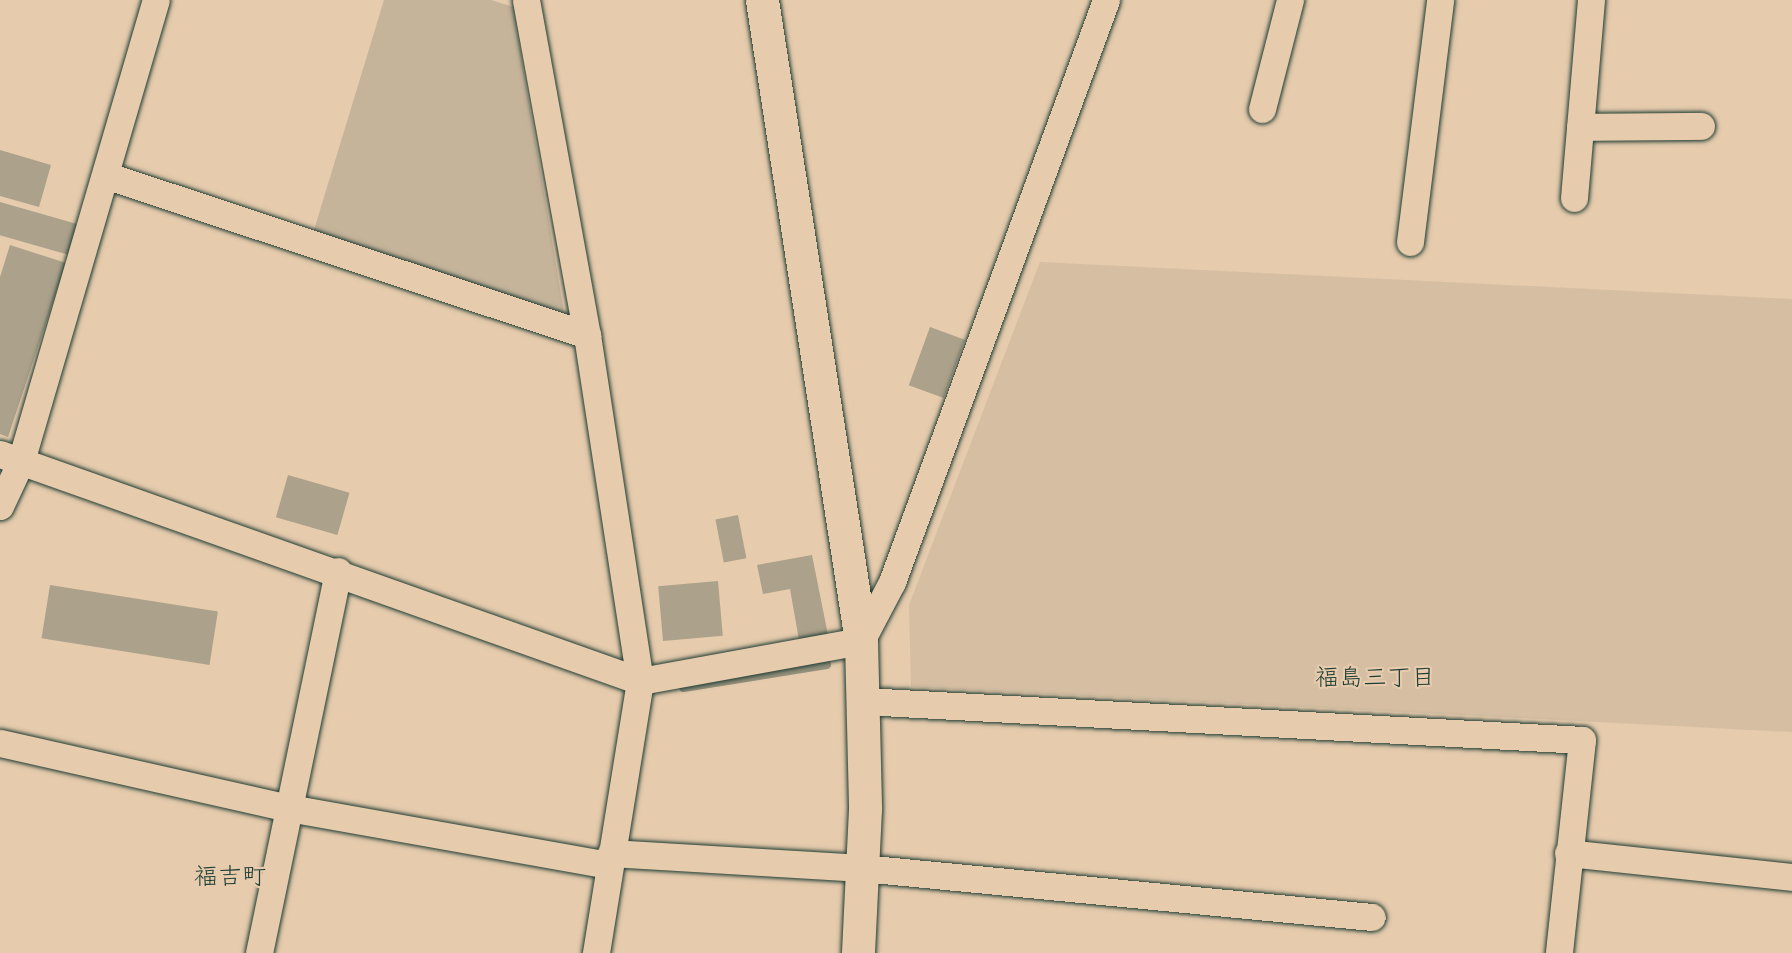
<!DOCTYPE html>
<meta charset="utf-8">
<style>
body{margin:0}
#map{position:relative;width:1792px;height:953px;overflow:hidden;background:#e6cbad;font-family:Dekko,"Klee One",sans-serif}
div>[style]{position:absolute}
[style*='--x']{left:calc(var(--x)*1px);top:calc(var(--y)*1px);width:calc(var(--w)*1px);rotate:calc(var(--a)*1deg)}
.built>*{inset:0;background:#d5bea2}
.green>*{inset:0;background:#c5b39a}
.stream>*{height:9px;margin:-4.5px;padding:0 4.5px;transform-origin:4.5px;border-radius:4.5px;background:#95917c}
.building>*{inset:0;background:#aca18a;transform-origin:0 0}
.roads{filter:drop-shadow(0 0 2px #1f3d34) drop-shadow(0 0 2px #1f3d34)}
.street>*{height:27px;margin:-13.5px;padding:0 13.5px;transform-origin:13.5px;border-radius:13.5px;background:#e6cbad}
.secondary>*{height:33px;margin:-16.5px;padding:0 16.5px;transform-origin:16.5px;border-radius:16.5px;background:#e6cbad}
span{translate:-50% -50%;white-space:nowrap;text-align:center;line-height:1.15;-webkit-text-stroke:4.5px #e6cbad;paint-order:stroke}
.neighbourhood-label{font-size:24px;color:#1f3d34}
</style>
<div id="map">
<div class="built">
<div style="clip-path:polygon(1040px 262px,1792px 299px,1792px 732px,911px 687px,909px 605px)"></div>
</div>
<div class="green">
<div style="clip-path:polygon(384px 0,491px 0,513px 7px,565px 318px,314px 230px)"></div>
</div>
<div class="stream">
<div style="--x:683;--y:687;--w:145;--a:-9.1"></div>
</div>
<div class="building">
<div style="clip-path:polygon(0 150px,51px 165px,39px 207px,0 196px)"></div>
<div style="left:0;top:202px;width:81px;height:32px;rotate:16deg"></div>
<div style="clip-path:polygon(10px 245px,66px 263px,8px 437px,0 434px,0 277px)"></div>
<div style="left:930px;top:327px;width:37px;height:62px;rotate:20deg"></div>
<div style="left:288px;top:475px;width:64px;height:44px;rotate:16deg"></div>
<div style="left:738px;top:515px;width:44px;height:23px;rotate:79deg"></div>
<div style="clip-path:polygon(812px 555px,828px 635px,799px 640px,790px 589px,763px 594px,757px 565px)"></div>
<div style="left:718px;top:581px;width:55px;height:60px;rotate:85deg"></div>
<div style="left:50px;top:585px;width:170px;height:54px;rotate:9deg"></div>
</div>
<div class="roads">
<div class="street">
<div style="--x:526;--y:0;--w:341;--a:79.7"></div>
<div style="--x:587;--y:335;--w:350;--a:81.3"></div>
<div style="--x:640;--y:681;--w:276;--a:99.2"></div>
<div style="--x:1262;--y:109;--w:113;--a:-75.6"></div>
<div style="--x:1580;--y:127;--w:121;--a:-0.5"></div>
<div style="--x:105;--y:175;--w:508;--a:18.36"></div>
<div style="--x:1574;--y:198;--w:199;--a:-85.1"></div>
<div style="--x:1410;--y:242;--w:244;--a:-82.9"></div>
<div style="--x:0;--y:454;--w:679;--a:19.53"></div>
<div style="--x:640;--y:681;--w:225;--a:-10.3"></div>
<div style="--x:861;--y:641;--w:67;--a:-62.3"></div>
<div style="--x:892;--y:582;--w:620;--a:-69.81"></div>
<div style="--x:0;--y:506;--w:50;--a:-65"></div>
<div style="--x:21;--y:461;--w:480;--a:-73.7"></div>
<div style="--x:863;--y:701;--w:720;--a:3.1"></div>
<div style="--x:1582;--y:740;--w:214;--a:96.2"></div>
<div style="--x:0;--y:743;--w:296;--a:12.7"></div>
<div style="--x:289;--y:808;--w:324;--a:10.1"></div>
<div style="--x:611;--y:853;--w:251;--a:3.4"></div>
<div style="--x:862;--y:868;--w:512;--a:5.49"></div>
<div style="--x:1568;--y:853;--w:225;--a:6.1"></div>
<div style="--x:259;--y:953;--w:390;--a:-78.3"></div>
</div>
<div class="secondary">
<div style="--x:762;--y:0;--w:649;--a:81.22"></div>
<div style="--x:861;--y:641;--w:168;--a:88.6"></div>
<div style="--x:865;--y:809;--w:144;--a:92.8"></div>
</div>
</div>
<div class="neighbourhood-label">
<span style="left:1375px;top:681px">福島三丁目</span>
<span style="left:230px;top:880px">福吉町</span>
</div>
</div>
